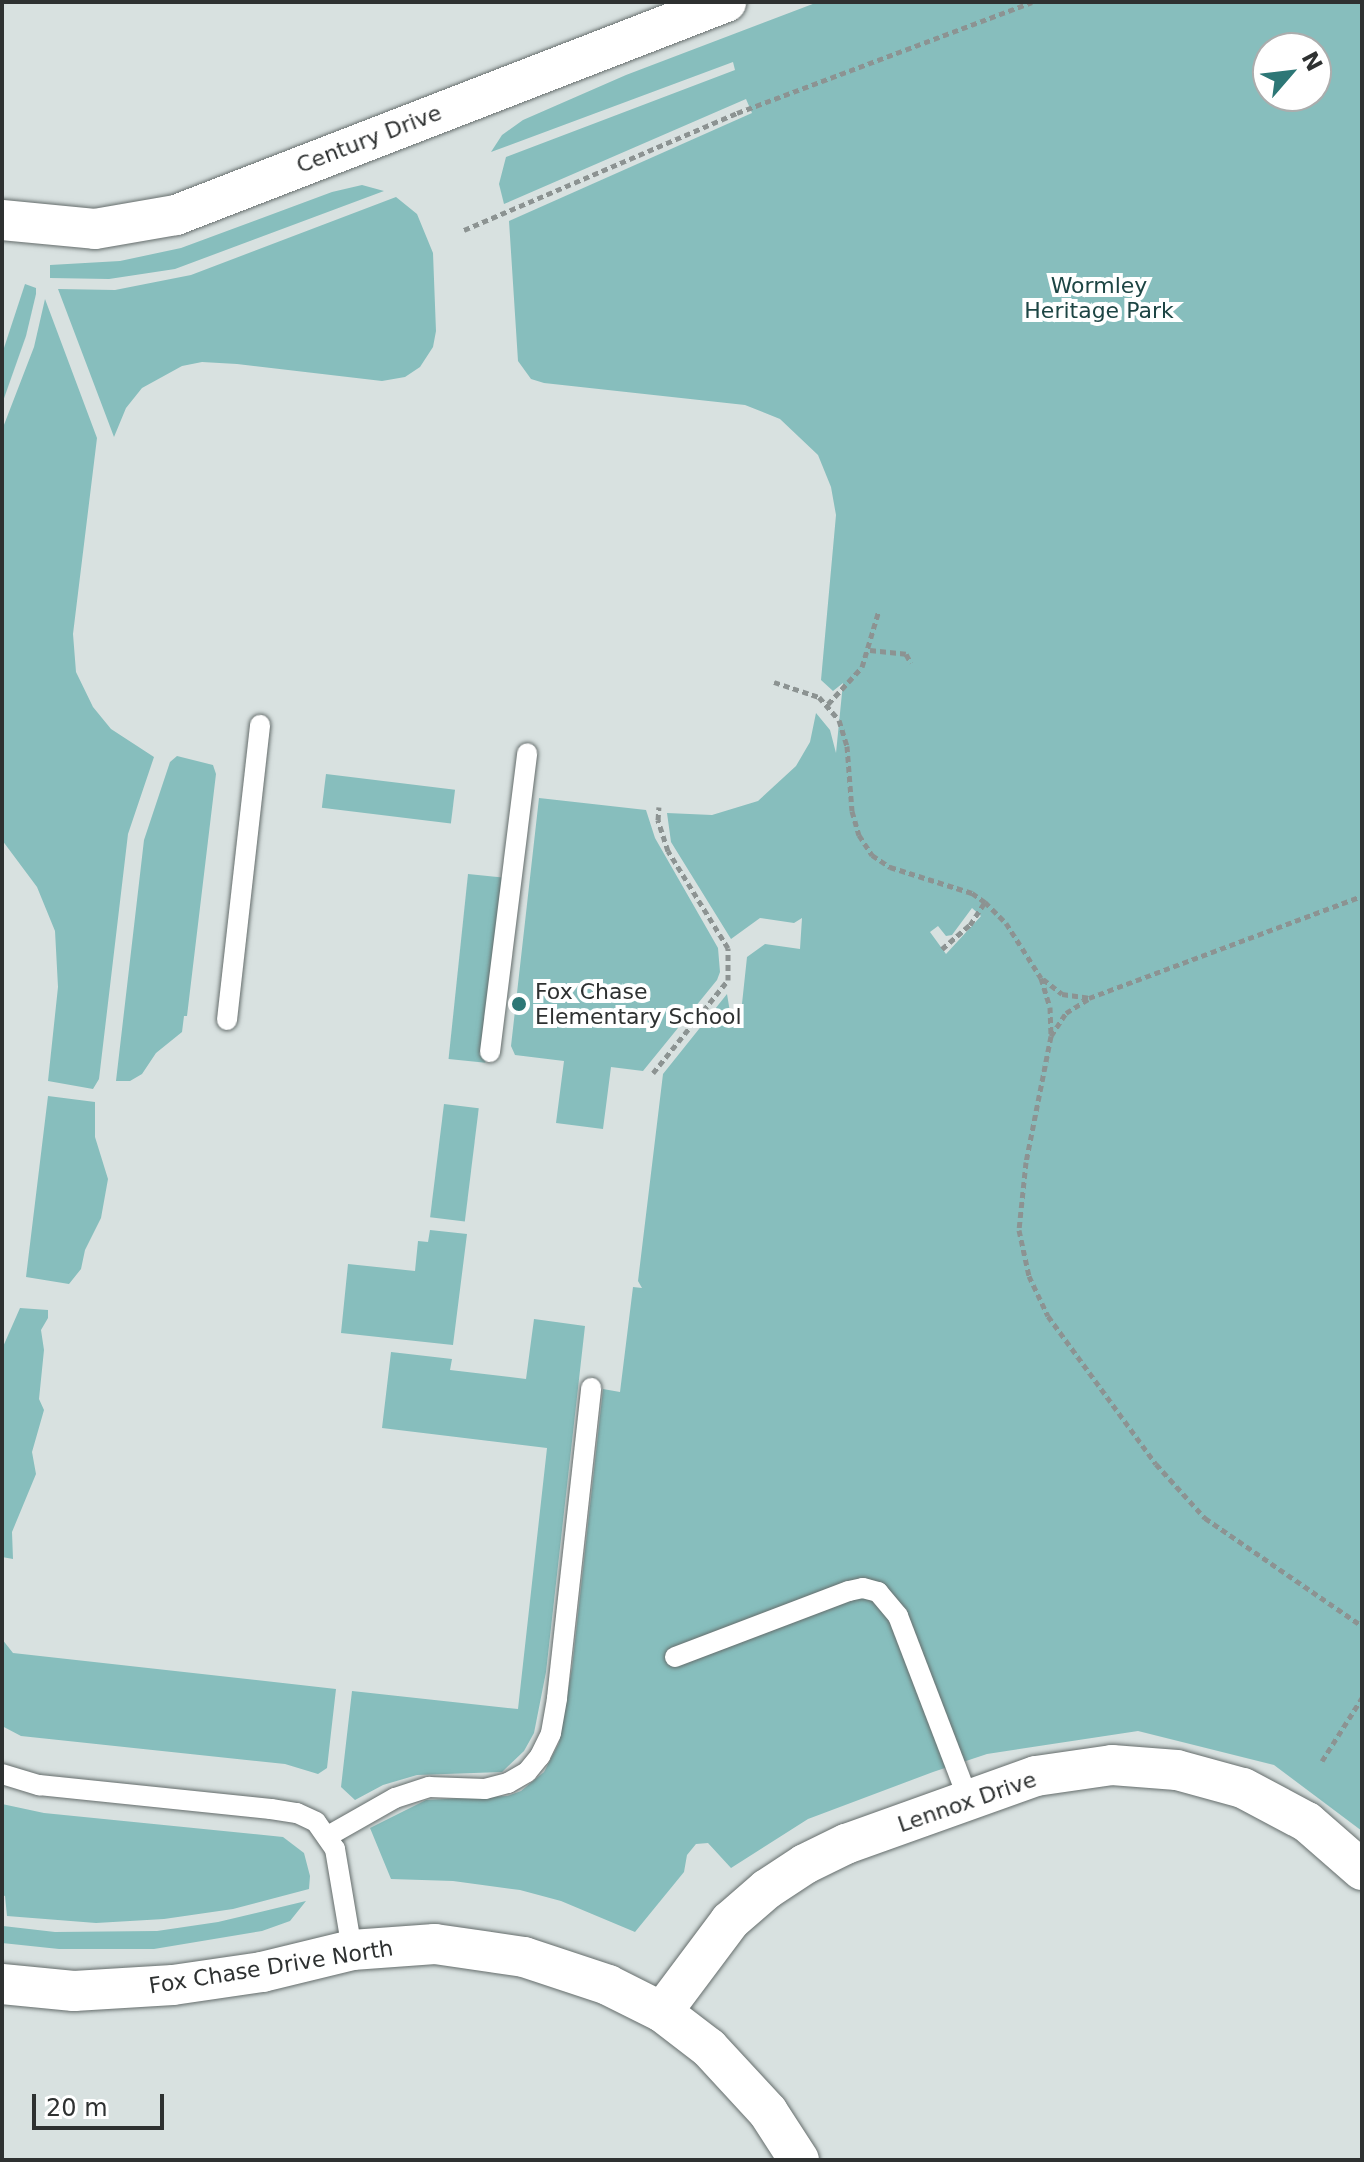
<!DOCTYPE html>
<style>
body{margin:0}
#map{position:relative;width:1364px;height:2162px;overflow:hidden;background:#d8e1e0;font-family:"DejaVu Sans",sans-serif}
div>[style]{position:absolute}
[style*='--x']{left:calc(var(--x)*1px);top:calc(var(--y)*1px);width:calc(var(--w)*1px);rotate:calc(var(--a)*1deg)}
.green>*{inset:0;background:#87bebd;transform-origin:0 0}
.path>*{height:5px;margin-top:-2.5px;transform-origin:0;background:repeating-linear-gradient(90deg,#8c9392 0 6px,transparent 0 10px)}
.roads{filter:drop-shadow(0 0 2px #656d6c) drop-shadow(0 0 2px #656d6c)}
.lane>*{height:20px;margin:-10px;padding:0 10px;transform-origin:10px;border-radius:10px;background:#fff}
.street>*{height:40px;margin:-20px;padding:0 20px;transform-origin:20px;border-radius:20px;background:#fff}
.dots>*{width:22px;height:22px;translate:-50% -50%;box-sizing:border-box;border:4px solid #fff;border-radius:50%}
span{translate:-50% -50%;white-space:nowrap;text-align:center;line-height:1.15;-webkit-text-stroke:8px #fff;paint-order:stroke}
.street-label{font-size:22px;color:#2e3131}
.park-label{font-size:22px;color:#1d4544}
.poi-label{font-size:22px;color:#2e3131}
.left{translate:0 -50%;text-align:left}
.frame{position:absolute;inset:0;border:4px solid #2e3131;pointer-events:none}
.north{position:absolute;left:1252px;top:32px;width:80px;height:80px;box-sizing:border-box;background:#fff;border:2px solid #abadad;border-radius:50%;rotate:62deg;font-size:22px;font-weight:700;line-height:32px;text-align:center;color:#2e3131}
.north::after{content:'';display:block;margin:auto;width:28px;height:36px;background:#2d7776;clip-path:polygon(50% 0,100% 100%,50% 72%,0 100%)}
.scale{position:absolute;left:32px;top:2094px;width:132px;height:36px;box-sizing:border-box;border:4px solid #2e3131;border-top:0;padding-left:10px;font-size:24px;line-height:28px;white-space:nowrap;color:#2e3131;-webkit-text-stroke:6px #fff;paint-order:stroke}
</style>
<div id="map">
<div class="green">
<div style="clip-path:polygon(evenodd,818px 2px,1362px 2px,1362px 1831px,1274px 1765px,1138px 1731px,987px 1754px,933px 1772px,808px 1819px,731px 1868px,708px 1843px,696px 1844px,687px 1855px,684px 1872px,635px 1932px,561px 1901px,520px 1890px,453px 1881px,391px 1879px,370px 1828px,426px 1800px,507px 1796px,521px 1791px,544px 1772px,559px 1743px,572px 1668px,603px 1389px,620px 1392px,633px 1287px,642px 1288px,638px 1281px,663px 1074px,727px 994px,730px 1012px,741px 1013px,747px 957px,765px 944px,800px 949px,802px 918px,794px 923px,760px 918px,731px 939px,671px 842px,667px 813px,712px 815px,758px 801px,796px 766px,810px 742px,816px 713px,830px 730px,836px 753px,843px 683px,833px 691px,821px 680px,836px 515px,831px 487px,818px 455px,780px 419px,745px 405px,544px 383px,531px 379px,518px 361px,509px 221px,752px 113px,746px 99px,504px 204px,499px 184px,506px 157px,735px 70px,733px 62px,491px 152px,502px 135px,523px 120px,626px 75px,818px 2px,1268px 48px,1316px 48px,1316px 96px,1268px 96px,1268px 48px,818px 2px,972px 908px,981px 916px,946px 954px,930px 932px,938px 926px,946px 936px,952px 935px,972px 908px)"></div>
<div style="clip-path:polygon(362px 185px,384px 191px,175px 269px,109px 279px,50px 278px,50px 265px,120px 261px,181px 248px,332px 192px)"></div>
<div style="clip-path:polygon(396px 197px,417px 214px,433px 253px,436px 331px,433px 347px,420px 367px,405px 377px,382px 381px,237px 364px,202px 362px,182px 366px,142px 388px,126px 408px,114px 437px,58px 289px,115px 290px,191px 275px)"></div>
<div style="clip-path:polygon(25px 284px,36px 288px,36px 294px,26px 336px,2px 404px,2px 354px)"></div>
<div style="clip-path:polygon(45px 299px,97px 438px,73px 634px,76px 672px,93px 707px,111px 729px,154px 757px,128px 834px,99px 1079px,93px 1089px,48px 1081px,58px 987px,55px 931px,37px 887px,2px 840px,2px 430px,34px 347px)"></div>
<div style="clip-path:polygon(177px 756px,213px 765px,216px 774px,187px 1016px,184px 1016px,182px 1032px,156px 1053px,142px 1074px,130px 1081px,116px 1081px,144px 840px,170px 762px)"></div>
<div style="left:326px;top:774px;width:130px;height:34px;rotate:7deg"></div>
<div style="clip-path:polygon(539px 798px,646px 810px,655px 838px,718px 948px,720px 972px,717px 980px,643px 1071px,611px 1067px,603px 1129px,556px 1123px,564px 1061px,515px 1055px,511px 1046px)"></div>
<div style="left:468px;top:874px;width:37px;height:186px;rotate:6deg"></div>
<div style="clip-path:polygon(48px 1096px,95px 1102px,95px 1137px,108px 1179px,101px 1218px,85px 1250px,81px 1269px,69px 1284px,26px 1277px)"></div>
<div style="left:444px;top:1104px;width:35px;height:114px;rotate:7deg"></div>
<div style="clip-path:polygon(430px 1230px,467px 1234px,453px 1345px,341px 1333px,348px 1264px,415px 1271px,418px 1241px,428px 1242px)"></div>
<div style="clip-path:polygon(20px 1308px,48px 1310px,48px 1318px,41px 1330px,44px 1350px,39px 1399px,44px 1410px,32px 1452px,36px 1474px,12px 1532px,13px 1559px,2px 1557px,2px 1349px)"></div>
<div style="clip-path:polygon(534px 1319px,585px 1326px,546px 1672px,534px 1733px,524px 1751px,502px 1772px,417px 1775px,383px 1785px,355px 1800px,341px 1787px,352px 1691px,518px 1709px,547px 1448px,382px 1428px,391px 1352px,452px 1359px,450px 1370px,526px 1379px)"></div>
<div style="clip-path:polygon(2px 1639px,13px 1653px,336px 1689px,327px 1768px,318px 1774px,285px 1764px,21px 1736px,2px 1726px)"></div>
<div style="clip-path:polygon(2px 1804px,44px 1813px,283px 1837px,304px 1853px,310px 1876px,309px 1889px,233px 1909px,164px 1919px,96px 1923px,7px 1916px,5px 1896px,2px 1895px)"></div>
<div style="clip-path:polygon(306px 1901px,290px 1921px,262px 1931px,154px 1949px,59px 1949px,2px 1943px,3px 1926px,55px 1932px,157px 1931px,218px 1922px)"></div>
</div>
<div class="path">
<div style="--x:464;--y:230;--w:297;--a:-23.2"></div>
<div style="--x:737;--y:113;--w:315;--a:-20.6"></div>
<div style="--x:870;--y:650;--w:36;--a:6"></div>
<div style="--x:906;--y:654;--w:10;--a:61"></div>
<div style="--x:774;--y:682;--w:47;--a:18.4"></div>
<div style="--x:819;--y:697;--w:30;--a:49"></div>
<div style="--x:839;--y:720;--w:27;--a:73"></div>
<div style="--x:847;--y:746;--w:65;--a:85.6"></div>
<div style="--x:852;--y:811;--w:25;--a:74"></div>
<div style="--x:859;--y:835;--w:24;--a:57"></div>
<div style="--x:872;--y:855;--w:22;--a:34"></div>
<div style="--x:890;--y:867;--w:86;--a:17.6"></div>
<div style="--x:972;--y:893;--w:16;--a:35"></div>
<div style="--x:985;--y:902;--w:30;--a:45"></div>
<div style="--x:1006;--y:923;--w:65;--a:57.5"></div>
<div style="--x:1041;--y:978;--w:30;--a:73"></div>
<div style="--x:1050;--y:1007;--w:29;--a:88"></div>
<div style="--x:1051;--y:1036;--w:128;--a:101.2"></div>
<div style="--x:1026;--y:1162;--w:68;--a:95.9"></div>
<div style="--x:1019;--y:1230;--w:47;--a:77.7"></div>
<div style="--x:1029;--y:1276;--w:44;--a:64.6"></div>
<div style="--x:1048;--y:1316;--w:183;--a:53.9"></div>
<div style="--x:1156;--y:1464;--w:73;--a:47.8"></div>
<div style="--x:1205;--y:1518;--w:191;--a:34.5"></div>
<div style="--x:828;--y:704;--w:50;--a:-47.4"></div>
<div style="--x:862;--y:667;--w:59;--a:-73.4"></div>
<div style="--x:942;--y:949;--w:37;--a:-41"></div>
<div style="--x:970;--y:925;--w:27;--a:-57"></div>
<div style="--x:1043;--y:979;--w:24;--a:38"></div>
<div style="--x:1062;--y:994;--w:27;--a:8"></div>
<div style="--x:1089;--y:998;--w:291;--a:-20.5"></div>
<div style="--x:1051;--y:1036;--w:27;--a:-57"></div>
<div style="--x:1066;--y:1013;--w:26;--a:-32"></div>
<div style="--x:653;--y:1073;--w:119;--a:-51.1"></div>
<div style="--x:728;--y:980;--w:32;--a:-90"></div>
<div style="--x:728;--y:948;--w:114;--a:-121.7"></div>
<div style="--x:668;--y:851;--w:33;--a:-108"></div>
<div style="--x:658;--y:820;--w:13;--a:-86"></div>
<div style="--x:1322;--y:1761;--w:75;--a:-57.6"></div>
</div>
<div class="roads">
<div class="lane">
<div style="--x:227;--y:1020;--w:297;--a:-83.6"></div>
<div style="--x:490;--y:1052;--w:301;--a:-82.9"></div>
<div style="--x:675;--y:1657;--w:186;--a:-20.8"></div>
<div style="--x:849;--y:1591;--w:14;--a:-12"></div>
<div style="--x:863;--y:1588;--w:16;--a:15"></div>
<div style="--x:878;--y:1592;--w:31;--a:50"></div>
<div style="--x:898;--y:1616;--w:195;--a:69"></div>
<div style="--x:2;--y:1774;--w:39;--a:17"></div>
<div style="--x:39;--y:1785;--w:233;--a:5.9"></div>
<div style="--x:271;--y:1809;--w:26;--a:9"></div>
<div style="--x:297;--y:1813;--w:21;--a:25"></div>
<div style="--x:316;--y:1822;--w:33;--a:55"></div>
<div style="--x:335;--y:1849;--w:102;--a:80.4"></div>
<div style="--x:328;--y:1836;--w:77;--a:-29.6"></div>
<div style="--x:395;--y:1798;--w:36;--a:-18"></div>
<div style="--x:429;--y:1787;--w:56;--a:2"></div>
<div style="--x:485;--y:1789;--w:24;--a:-15"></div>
<div style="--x:508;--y:1783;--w:22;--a:-30"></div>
<div style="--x:527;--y:1772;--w:21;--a:-51"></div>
<div style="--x:540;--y:1756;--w:25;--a:-64"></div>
<div style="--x:551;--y:1733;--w:36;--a:-80"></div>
<div style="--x:557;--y:1698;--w:312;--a:-83.7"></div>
</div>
<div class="street">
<div style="--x:2;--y:220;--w:93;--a:5.5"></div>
<div style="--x:95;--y:229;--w:82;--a:-9.8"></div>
<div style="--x:176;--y:215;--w:590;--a:-21.17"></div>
<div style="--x:2;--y:1984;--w:72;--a:5.6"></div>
<div style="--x:74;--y:1991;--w:99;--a:-3.5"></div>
<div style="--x:173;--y:1985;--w:90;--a:-8.3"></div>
<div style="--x:262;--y:1972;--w:93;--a:-13.7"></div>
<div style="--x:352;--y:1950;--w:83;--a:-4.1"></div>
<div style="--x:435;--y:1944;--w:90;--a:8.3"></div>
<div style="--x:524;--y:1957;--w:89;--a:18.4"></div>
<div style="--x:608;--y:1985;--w:60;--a:26.6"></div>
<div style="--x:662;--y:2012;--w:59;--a:37.5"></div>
<div style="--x:709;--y:2048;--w:87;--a:47.3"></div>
<div style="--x:768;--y:2112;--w:57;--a:57.1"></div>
<div style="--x:662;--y:2012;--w:114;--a:-53.2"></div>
<div style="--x:730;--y:1921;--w:49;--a:-40.9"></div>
<div style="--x:767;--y:1889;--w:45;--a:-33.3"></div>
<div style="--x:805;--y:1864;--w:46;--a:-26"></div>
<div style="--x:846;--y:1844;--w:202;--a:-19.7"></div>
<div style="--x:1036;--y:1776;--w:77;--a:-8.2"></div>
<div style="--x:1112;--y:1765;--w:65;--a:4.4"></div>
<div style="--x:1177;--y:1770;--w:68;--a:15.3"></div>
<div style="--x:1243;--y:1788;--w:72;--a:28"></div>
<div style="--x:1307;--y:1822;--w:73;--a:41.1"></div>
</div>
</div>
<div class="dots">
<div style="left:519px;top:1004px;background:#2d7776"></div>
</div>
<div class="street-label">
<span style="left:369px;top:139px;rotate:-21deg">Century Drive</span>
<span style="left:967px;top:1802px;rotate:-19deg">Lennox Drive</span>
<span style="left:271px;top:1967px;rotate:-9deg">Fox Chase Drive North</span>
</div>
<div class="park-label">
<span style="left:1099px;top:298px">Wormley<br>Heritage Park</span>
</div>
<div class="poi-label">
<span class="left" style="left:535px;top:1004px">Fox Chase<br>Elementary School</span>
</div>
<div class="frame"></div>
<div class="north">N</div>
<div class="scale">20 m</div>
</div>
